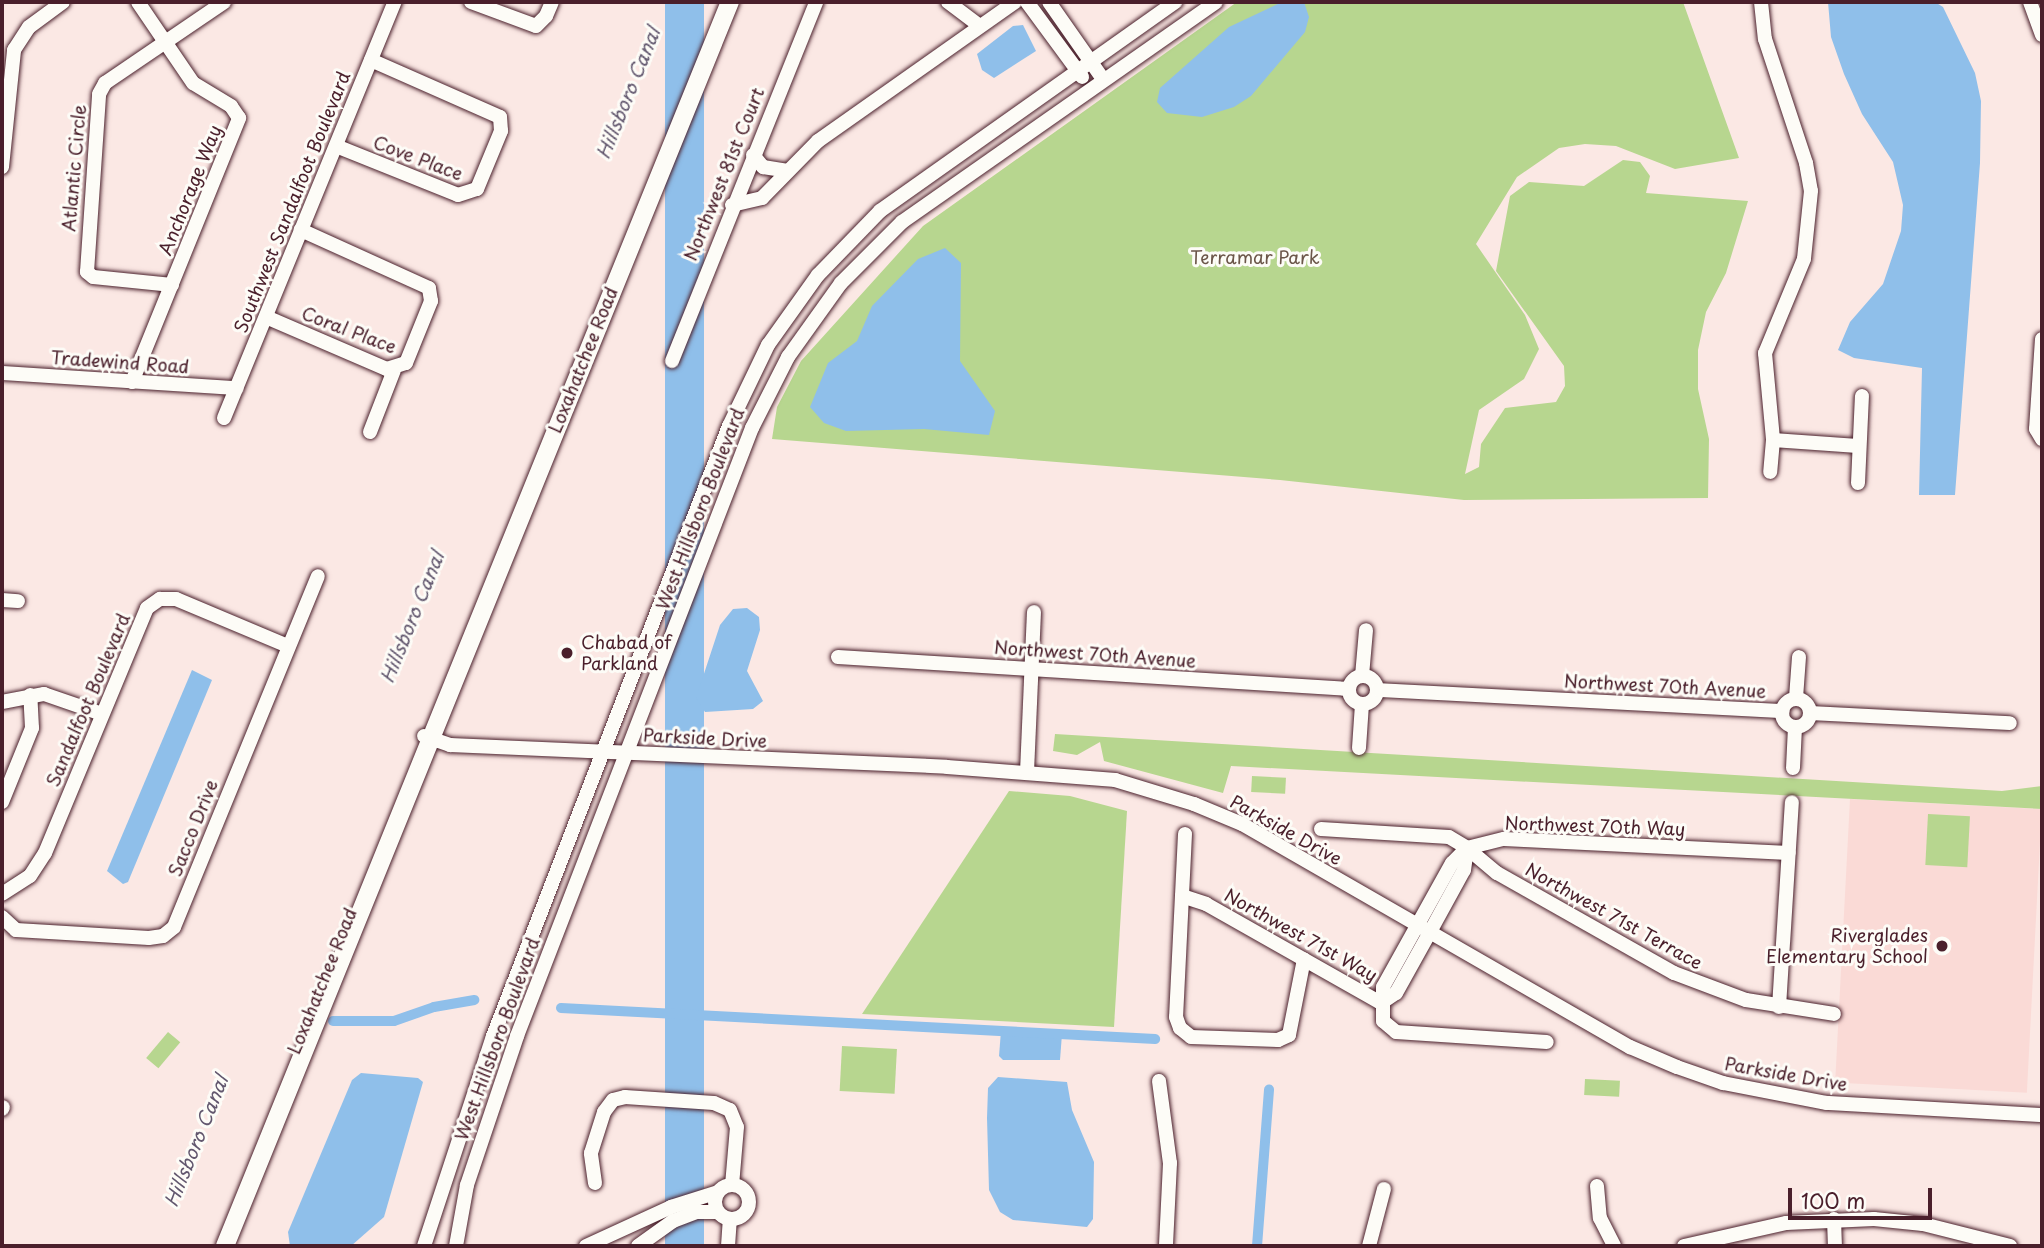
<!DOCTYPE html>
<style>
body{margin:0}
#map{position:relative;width:2044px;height:1248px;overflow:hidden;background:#fbe8e4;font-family:"Playpen Sans",sans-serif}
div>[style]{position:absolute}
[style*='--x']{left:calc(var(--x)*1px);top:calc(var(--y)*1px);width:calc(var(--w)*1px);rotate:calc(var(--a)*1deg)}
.built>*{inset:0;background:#fadad6;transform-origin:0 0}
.green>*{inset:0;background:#b7d68f;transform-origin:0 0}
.water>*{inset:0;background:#8fbfea;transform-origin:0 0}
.canal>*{height:10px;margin:-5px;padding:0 5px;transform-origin:5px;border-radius:5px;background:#8fbfea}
.roads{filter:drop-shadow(0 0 2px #4a1f2b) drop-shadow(0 0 2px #4a1f2b)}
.minor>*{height:14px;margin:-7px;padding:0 7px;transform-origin:7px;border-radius:7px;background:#fdfcf7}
.minor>.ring{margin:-7px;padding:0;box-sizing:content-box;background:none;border:14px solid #fdfcf7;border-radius:50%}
.major>*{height:18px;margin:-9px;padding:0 9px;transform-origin:9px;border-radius:9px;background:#fdfcf7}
.dots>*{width:19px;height:19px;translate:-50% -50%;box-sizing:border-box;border:4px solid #fdfcf7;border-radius:50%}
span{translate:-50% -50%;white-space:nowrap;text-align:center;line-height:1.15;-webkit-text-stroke:6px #fdfcf7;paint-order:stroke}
.street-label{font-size:18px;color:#4a1f2b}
.park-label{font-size:18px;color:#6b5649}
.poi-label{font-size:18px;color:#4a1f2b}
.left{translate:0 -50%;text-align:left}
.right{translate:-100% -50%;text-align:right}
.water-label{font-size:19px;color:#62576e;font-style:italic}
.frame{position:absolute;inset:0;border:4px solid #4a1f2b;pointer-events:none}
.scale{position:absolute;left:1788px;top:1188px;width:144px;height:32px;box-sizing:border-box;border:4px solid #4a1f2b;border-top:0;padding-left:9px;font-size:21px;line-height:24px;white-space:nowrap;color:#4a1f2b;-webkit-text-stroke:5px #fdfcf7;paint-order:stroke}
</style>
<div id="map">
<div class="built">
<div style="left:1850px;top:799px;width:192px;height:284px;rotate:3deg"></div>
</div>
<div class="green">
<div style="clip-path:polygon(1237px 2px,1683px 2px,1739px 158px,1675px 169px,1616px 146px,1585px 144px,1559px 148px,1517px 177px,1476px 244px,1525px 315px,1539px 349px,1524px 379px,1479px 410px,1465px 474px,1479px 467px,1481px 444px,1505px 408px,1556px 402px,1565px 386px,1564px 366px,1496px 271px,1510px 196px,1529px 182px,1584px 186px,1623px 160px,1640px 162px,1650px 176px,1646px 193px,1748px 201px,1726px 273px,1706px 312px,1698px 350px,1698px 389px,1709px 439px,1708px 498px,1464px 500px,1280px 480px,772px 439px,777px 407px,801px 361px,923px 226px)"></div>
<div style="clip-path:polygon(1055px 734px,2002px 791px,2042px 786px,2042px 809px,1231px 766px,1223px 793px,1104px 761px,1100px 742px,1077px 755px,1053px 751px)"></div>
<div style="left:1252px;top:776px;width:34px;height:16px;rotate:3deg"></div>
<div style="clip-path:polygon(1009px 791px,1070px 796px,1127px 811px,1114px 1027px,862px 1014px)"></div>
<div style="left:1928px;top:814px;width:42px;height:51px;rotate:3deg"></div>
<div style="left:168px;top:1032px;width:16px;height:34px;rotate:40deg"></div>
<div style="left:842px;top:1046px;width:55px;height:45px;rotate:3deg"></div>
<div style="left:1585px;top:1079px;width:35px;height:16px;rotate:3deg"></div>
</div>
<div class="water">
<div style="left:665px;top:2px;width:39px;height:1346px"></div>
<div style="clip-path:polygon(1282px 2px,1304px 2px,1309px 17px,1305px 32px,1251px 96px,1234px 107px,1202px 117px,1167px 113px,1157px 102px,1160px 88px,1229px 27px)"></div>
<div style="clip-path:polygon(1828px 2px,1935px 2px,1943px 7px,1975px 73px,1981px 101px,1980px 163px,1955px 495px,1919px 495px,1922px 368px,1854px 358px,1838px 350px,1850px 322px,1883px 284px,1901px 231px,1903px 205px,1893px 162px,1862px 114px,1844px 74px,1831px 37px)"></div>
<div style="clip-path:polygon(1023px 25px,1036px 51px,994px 78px,982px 70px,977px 54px,1013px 26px)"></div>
<div style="clip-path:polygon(945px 248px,961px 263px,960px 361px,995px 411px,989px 435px,924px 429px,846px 431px,824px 423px,810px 407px,828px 363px,857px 341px,872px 306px,918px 259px)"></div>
<div style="clip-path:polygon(747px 608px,759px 617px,760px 630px,747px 671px,763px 701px,753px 709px,705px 712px,696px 698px,720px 625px,733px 609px)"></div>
<div style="clip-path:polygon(192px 670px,212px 680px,128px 882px,123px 884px,107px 871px)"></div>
<div style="clip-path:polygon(1001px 1031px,1062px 1034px,1060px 1060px,1003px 1060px,999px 1056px)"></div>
<div style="clip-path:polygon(361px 1073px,418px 1078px,423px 1082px,384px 1217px,351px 1246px,290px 1246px,288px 1232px,352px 1080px)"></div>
<div style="clip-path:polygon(998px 1077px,1067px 1082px,1072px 1110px,1094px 1162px,1093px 1219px,1087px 1227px,1013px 1220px,1000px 1212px,989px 1190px,987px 1118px,988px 1088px)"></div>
</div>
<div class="canal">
<div style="--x:561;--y:1008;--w:595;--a:2.99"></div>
<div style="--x:333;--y:1021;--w:61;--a:0"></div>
<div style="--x:394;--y:1021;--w:42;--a:-19.3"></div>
<div style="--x:434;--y:1007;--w:41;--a:-9.9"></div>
<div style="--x:1257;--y:1246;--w:157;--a:-85.6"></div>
</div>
<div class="roads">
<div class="minor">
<div style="--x:471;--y:2;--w:69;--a:20.3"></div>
<div style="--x:536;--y:26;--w:14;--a:-45"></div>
<div style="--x:546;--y:16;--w:15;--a:-67"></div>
<div style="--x:948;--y:2;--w:39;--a:37"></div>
<div style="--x:1027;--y:2;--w:93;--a:53.7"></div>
<div style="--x:1049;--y:2;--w:94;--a:55"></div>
<div style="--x:1761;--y:2;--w:37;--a:84"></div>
<div style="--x:1765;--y:39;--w:131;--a:71.7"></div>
<div style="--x:1806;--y:163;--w:28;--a:80"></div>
<div style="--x:1811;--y:191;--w:68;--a:95.9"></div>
<div style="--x:1804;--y:259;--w:102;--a:112.5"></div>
<div style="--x:1765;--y:353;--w:87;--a:84.7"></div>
<div style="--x:1773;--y:440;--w:32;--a:95"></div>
<div style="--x:2030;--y:2;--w:35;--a:70"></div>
<div style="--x:336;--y:146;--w:131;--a:21.9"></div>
<div style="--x:458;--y:195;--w:20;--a:-18"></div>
<div style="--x:477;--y:189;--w:63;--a:-67.5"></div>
<div style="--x:501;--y:131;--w:14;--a:-94"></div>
<div style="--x:500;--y:117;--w:141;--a:-156.2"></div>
<div style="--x:753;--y:155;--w:16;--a:50"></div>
<div style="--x:763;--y:167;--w:25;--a:9"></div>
<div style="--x:2;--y:167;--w:118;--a:-84.1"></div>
<div style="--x:14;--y:50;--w:27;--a:-57"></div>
<div style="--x:29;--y:27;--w:42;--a:-36.3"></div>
<div style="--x:732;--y:205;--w:31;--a:-13"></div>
<div style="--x:762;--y:198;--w:80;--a:-45.5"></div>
<div style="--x:818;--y:141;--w:241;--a:-35.2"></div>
<div style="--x:172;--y:285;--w:79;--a:-174.2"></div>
<div style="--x:93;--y:277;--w:8;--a:-140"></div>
<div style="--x:87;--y:272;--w:178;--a:-86.1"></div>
<div style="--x:99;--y:94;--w:13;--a:-61"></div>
<div style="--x:105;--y:83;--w:144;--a:-34.2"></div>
<div style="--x:266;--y:317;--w:132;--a:23.3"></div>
<div style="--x:387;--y:369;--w:20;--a:-18"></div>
<div style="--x:406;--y:363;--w:67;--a:-68"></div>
<div style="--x:431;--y:301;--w:13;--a:-99"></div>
<div style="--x:429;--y:288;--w:141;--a:-155.6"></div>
<div style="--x:2042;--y:339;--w:90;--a:93.8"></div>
<div style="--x:2036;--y:429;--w:12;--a:59"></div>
<div style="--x:672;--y:361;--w:387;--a:-68.1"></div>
<div style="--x:2;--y:373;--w:235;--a:3.7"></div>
<div style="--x:132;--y:382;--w:285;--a:-67.9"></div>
<div style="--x:239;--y:118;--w:14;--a:-124"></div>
<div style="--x:231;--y:106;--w:44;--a:-148.8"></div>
<div style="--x:193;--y:83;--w:98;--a:-124.2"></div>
<div style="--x:224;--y:418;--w:450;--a:-67.7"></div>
<div style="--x:370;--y:432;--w:66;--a:-68.8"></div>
<div style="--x:1773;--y:440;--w:85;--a:4"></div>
<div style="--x:1858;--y:483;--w:87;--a:-87.4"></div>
<div style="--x:2;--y:600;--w:16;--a:4"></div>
<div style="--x:838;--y:657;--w:512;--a:3.58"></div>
<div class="ring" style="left:1349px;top:676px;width:14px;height:14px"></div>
<div style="--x:1362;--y:676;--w:46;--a:-85"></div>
<div style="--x:1378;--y:690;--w:405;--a:3"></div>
<div style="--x:1796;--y:698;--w:41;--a:-85.8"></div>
<div class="ring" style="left:1782px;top:699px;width:14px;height:14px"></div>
<div style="--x:2;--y:702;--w:43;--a:-10.8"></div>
<div style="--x:44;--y:694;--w:61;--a:19"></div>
<div style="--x:1810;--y:713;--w:200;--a:2.9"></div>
<div style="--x:424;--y:736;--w:28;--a:19"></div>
<div style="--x:450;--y:745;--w:497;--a:2.5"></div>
<div style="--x:947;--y:767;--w:169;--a:4.4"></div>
<div style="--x:1115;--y:780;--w:83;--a:16.9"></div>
<div style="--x:1194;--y:804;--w:52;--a:22.6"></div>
<div style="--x:1242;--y:824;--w:448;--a:29.9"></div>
<div style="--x:1630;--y:1047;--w:51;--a:23.1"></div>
<div style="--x:1677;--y:1067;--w:49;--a:19.2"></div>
<div style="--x:1723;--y:1083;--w:106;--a:10.9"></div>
<div style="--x:1827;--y:1103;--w:215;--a:3.2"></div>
<div style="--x:1359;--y:748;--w:44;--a:-86.1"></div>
<div style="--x:1793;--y:768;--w:41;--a:-87.2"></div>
<div style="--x:1027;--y:772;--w:160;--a:-87.5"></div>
<div style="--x:2;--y:802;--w:80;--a:-67.9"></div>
<div style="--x:32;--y:728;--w:33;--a:-93"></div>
<div style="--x:1321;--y:829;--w:128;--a:3.6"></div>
<div style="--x:1449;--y:837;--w:21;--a:31"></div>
<div style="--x:1467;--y:848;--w:38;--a:-14"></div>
<div style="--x:1504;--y:839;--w:285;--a:2.8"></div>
<div style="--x:1185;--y:834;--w:183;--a:92.8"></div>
<div style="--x:1176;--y:1017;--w:12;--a:70"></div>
<div style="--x:1180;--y:1028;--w:14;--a:39"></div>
<div style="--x:1191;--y:1037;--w:87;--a:2"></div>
<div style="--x:1278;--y:1040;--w:12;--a:-24"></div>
<div style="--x:1289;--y:1035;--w:77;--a:-78.8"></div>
<div style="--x:1467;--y:848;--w:39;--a:40"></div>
<div style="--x:1497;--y:873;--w:203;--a:29.5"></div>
<div style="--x:1674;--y:973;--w:77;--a:20.6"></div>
<div style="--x:1746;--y:1000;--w:89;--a:9"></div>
<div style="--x:1467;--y:848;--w:21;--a:135"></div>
<div style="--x:1452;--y:863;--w:142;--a:119.1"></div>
<div style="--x:1383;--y:987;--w:34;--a:90"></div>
<div style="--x:1383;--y:1021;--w:17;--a:40"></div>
<div style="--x:1396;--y:1032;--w:151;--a:3.8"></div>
<div style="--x:2;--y:894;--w:33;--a:-33"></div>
<div style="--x:30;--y:876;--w:27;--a:-57"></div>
<div style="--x:45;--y:853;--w:265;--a:-67.4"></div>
<div style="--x:147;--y:608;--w:16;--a:-35"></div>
<div style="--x:160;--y:599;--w:16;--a:0"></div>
<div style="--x:176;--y:599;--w:121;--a:22.8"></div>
<div style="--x:1182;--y:896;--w:25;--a:18"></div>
<div style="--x:1206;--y:904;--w:201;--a:29.5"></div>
<div style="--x:2;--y:917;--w:19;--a:43"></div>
<div style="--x:16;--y:930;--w:133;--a:3.4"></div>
<div style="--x:149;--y:938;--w:14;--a:-8"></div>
<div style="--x:163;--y:936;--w:14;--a:-39"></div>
<div style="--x:174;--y:927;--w:379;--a:-67.7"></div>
<div style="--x:1381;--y:1003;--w:18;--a:-34"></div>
<div style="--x:1396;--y:993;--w:70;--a:-60.9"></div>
<div style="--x:1430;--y:932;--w:71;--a:-61.3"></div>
<div style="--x:1464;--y:870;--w:22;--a:-82"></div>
<div style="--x:1779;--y:1007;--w:205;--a:-86.4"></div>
<div style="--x:1159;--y:1081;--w:83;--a:82.4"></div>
<div style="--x:1170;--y:1163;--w:83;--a:92.8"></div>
<div style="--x:2;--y:1109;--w:2;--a:-63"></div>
<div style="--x:595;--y:1183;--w:30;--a:-98"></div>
<div style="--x:591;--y:1153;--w:43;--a:-72.4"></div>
<div style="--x:604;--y:1112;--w:15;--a:-53"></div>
<div style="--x:613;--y:1100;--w:12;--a:-14"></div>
<div style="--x:625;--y:1097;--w:89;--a:3.9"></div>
<div style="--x:714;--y:1103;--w:17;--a:24"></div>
<div style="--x:730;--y:1110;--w:18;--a:68"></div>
<div style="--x:737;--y:1127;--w:58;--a:94.9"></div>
<div class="ring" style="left:715px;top:1185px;width:20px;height:20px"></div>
<div style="--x:1597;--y:1186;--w:32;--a:85"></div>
<div style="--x:1600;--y:1218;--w:31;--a:63"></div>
<div style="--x:1834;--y:1219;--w:27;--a:88"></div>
<div style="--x:424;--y:1246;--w:221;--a:-71.8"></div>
<div style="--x:493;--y:1036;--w:654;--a:-68.85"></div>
<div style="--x:729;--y:426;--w:90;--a:-64.3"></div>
<div style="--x:768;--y:345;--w:86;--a:-54.5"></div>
<div style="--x:818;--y:275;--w:89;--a:-45.9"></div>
<div style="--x:880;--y:211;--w:362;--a:-35.3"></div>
<div style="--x:456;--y:1246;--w:62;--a:-79.8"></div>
<div style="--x:467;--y:1185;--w:157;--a:-71.4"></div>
<div style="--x:517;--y:1036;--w:652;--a:-68.87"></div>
<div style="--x:752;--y:428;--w:80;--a:-63.1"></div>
<div style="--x:788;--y:357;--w:91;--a:-54.4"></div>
<div style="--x:841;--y:283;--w:86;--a:-45"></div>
<div style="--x:902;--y:222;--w:383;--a:-35"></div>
<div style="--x:586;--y:1246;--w:94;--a:-24.6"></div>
<div style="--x:671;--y:1207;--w:49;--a:-17.7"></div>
<div style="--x:638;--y:1246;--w:43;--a:-35.5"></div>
<div style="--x:673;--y:1221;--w:26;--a:-21"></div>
<div style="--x:697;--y:1212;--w:20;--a:0"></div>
<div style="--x:728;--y:1246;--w:26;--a:-86"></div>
<div style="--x:1369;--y:1246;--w:59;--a:-75.3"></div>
<div style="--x:1684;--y:1246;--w:105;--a:-12.7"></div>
<div style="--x:1786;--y:1223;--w:88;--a:-2.6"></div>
<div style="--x:1874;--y:1219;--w:49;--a:5.8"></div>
<div style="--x:1923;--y:1224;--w:90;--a:14.2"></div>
</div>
<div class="major">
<div style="--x:225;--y:1246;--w:1343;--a:-67.91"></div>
</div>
</div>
<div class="dots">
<div style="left:567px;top:653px;background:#4a1f2b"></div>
<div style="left:1942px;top:946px;background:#4a1f2b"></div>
</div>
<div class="street-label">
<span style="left:418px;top:158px;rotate:21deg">Cove Place</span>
<span style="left:74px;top:168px;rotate:-85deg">Atlantic Circle</span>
<span style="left:724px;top:174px;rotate:-68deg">Northwest 81st Court</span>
<span style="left:190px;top:190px;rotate:-68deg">Anchorage Way</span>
<span style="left:292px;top:202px;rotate:-68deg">Southwest Sandalfoot Boulevard</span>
<span style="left:349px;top:330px;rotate:21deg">Coral Place</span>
<span style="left:583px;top:360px;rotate:-68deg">Loxahatchee Road</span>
<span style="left:120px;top:362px;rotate:4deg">Tradewind Road</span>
<span style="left:700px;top:509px;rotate:-69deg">West Hillsboro Boulevard</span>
<span style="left:1095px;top:654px;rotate:4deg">Northwest 70th Avenue</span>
<span style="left:1665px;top:686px;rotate:3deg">Northwest 70th Avenue</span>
<span style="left:88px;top:700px;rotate:-67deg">Sandalfoot Boulevard</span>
<span style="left:705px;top:738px;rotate:3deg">Parkside Drive</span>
<span style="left:1595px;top:826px;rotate:2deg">Northwest 70th Way</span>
<span style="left:193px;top:828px;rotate:-68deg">Sacco Drive</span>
<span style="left:1286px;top:830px;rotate:29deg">Parkside Drive</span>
<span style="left:1614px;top:916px;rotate:29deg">Northwest 71st Terrace</span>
<span style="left:1301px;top:935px;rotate:29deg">Northwest 71st Way</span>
<span style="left:322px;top:981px;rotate:-68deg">Loxahatchee Road</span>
<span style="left:497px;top:1039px;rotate:-70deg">West Hillsboro Boulevard</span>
<span style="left:1786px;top:1074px;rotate:10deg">Parkside Drive</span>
</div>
<div class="park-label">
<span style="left:1255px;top:257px">Terramar Park</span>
</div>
<div class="poi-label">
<span class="left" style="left:581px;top:653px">Chabad of<br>Parkland</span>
<span class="right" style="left:1928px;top:946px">Riverglades<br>Elementary School</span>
</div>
<div class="water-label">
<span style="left:628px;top:93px;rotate:-68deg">Hillsboro Canal</span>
<span style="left:412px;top:617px;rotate:-68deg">Hillsboro Canal</span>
<span style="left:196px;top:1141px;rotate:-68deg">Hillsboro Canal</span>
</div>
<div class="frame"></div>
<div class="scale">100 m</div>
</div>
